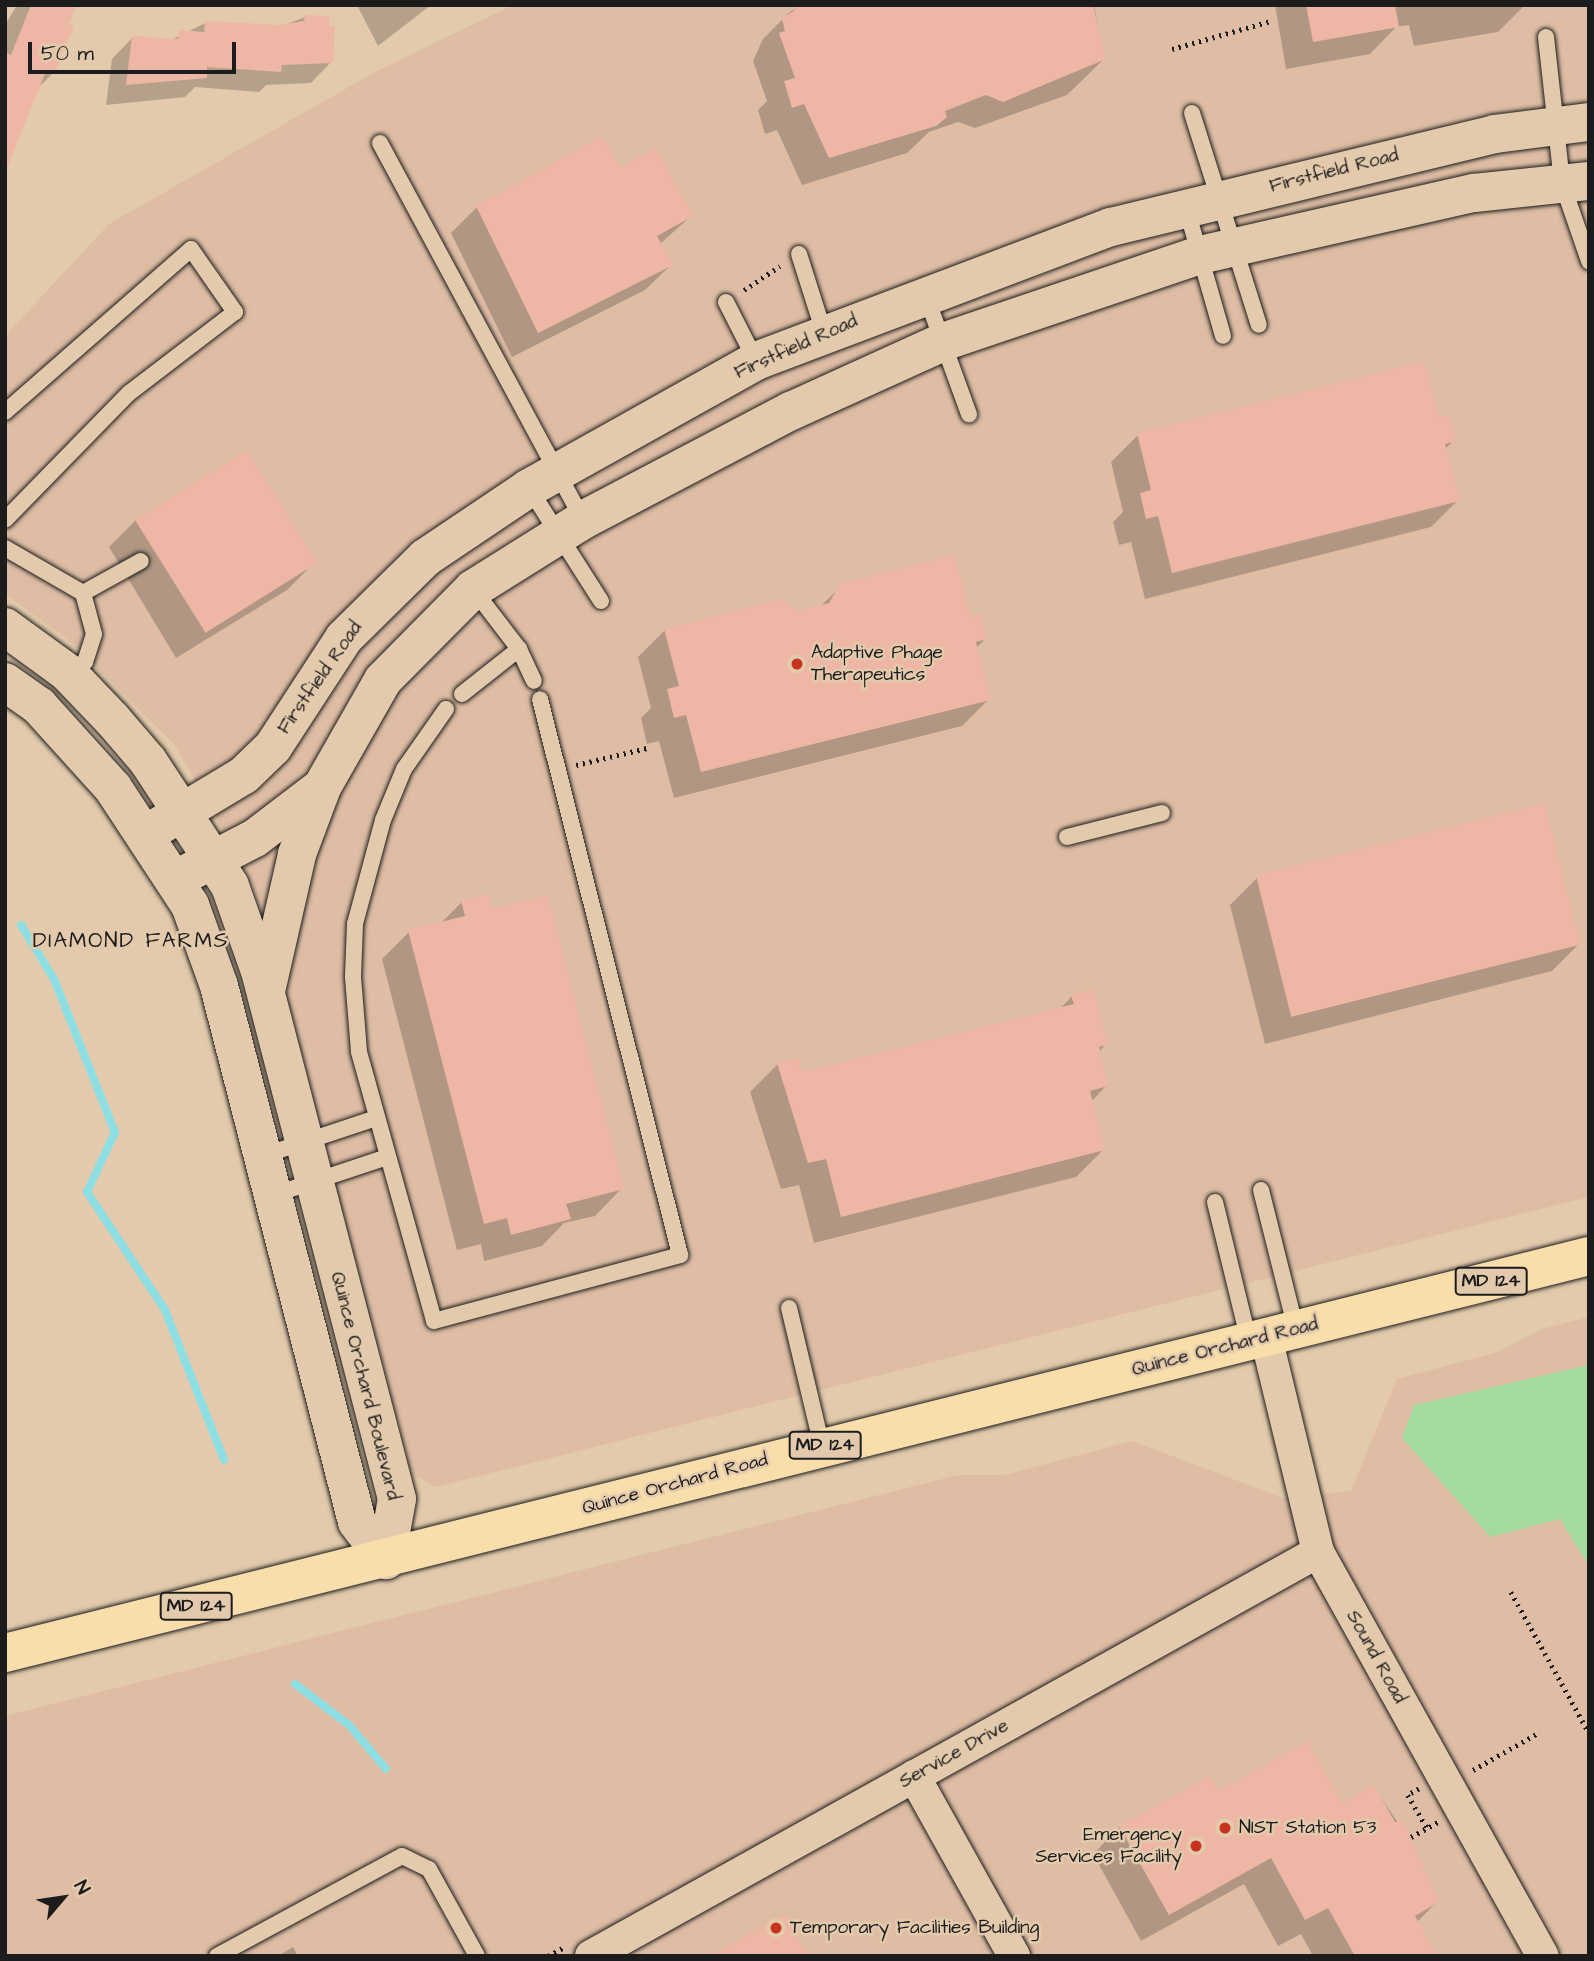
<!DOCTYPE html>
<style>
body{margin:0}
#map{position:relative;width:1594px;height:1961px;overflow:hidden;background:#e3caac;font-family:"Architects Daughter",sans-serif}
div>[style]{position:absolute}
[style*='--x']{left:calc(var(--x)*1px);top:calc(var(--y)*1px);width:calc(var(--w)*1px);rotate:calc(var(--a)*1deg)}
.built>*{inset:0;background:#debda4}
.green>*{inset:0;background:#a3da9d}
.shadow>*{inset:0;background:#0003}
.stream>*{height:8px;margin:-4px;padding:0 4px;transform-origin:4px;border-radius:4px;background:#8edfe4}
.building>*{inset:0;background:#eeb6a4;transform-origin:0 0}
.path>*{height:4.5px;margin-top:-2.25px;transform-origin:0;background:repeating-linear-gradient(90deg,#1c1c1c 0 2px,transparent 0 7px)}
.roads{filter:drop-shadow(0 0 2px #1c1c1c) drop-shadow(0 0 2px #1c1c1c)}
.lane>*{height:16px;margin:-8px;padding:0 8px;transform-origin:8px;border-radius:8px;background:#e3caac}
.street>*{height:32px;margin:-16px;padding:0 16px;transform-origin:16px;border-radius:16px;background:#e3caac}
.secondary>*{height:38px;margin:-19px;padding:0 19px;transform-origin:19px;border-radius:19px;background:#e3caac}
.primary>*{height:38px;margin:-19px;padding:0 19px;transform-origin:19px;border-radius:19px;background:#f9deab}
.dots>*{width:19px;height:19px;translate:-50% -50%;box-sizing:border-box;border:4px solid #e3caac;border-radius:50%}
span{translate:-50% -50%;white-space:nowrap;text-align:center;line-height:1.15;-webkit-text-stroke:5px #e3caac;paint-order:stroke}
.shield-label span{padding:2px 5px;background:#e3caac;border:2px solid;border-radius:5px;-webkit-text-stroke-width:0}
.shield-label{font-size:18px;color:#1c1c1c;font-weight:700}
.street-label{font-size:19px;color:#1c1c1c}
.poi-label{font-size:19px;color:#1c1c1c}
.left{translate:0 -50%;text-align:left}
.right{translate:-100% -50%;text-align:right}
.neighbourhood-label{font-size:21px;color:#1c1c1c;letter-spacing:2px}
.frame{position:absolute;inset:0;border:7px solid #1c1c1c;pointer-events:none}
.north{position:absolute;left:28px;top:1863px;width:70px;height:70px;-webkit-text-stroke:5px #e3caac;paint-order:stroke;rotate:61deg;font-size:19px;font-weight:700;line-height:28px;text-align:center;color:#1c1c1c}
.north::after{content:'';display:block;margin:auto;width:24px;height:32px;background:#1c1c1c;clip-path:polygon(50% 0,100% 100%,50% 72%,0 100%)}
.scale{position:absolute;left:28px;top:42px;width:208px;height:32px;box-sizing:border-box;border:4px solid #1c1c1c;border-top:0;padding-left:9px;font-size:21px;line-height:24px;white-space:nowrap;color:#1c1c1c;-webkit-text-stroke:5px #e3caac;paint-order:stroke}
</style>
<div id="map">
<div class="built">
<div style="clip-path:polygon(513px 5px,1589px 5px,1589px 1197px,435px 1487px,412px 1473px,254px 886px,176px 746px,66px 638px,5px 594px,5px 336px,109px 224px,377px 71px)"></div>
<div style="clip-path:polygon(1589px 1317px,1589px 1956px,5px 1956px,5px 1716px,958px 1475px,1005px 1475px,1132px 1441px,1283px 1498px,1351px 1491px,1397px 1379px,1498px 1352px,1542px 1329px)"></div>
</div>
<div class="green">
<div style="clip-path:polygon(1589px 1365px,1589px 1566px,1560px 1519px,1490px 1537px,1402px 1438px,1414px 1405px)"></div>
</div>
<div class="shadow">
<div style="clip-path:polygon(17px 5px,75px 5px,53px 73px,37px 89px,5px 167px,5px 25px)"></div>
<div style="clip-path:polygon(357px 5px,431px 5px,378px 46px)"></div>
<div style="clip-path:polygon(807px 5px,1094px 5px,1104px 59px,1067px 95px,975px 128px,958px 122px,929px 132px,907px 153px,802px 185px,777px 130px,765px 134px,758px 110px,767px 101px,753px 61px,763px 39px,791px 11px)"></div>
<div style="clip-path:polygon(1275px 5px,1525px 5px,1498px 32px,1414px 46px,1409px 25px,1396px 27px,1370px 54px,1286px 69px)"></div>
<div style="clip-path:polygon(305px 17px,331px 62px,311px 83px,266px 85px,259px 92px,195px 87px,185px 97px,106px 105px,112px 59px,132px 38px,171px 40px,205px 23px,280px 27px)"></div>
<div style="clip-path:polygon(619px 170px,691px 216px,660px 244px,671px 265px,645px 290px,512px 357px,451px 233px,477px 207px)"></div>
<div style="clip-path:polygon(1438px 419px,1454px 440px,1445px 449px,1458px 500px,1431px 527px,1145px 599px,1131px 542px,1119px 545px,1113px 522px,1123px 512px,1111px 462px,1138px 435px)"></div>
<div style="clip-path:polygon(136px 520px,314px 563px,287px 590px,176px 658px,109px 547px)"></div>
<div style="clip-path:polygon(841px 586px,969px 619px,985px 639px,976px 648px,989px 699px,962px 726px,674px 798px,659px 741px,647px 744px,641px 718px,651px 708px,638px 657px,665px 630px,797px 612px,820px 607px)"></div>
<div style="clip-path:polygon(1257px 878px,1579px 944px,1552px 971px,1265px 1044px,1230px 905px)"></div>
<div style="clip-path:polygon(462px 902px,622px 1188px,595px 1216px,564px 1223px,542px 1246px,484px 1261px,481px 1244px,457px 1250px,382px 959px,409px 932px,440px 924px)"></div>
<div style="clip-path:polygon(1072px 996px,1106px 1044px,1098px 1053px,1106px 1086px,1091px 1102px,1103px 1150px,1076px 1177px,814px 1243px,799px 1185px,781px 1189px,750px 1092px,777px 1065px,797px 1060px,801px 1074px,1060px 1009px)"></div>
<div style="clip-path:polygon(1374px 1787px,1416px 1850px,1412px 1856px,1437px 1902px,1417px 1922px,1435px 1956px,1313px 1956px,1301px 1934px,1278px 1946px,1244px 1884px,1141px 1941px,1093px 1854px,1120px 1827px,1218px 1793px,1341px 1805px)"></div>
<div style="clip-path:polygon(293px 1947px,298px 1956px,278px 1956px)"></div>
</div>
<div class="stream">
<div style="--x:21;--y:925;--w:63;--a:58.6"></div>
<div style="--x:54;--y:979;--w:165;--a:68.3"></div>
<div style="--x:115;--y:1132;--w:66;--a:115"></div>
<div style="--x:87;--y:1192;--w:141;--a:56.5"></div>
<div style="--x:165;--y:1310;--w:161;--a:68.5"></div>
<div style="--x:295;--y:1684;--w:68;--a:37.2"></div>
<div style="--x:349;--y:1725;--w:57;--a:49.9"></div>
</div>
<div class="building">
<div style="clip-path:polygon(31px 5px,76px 5px,69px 24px,74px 25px,54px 74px,46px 71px,6px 170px,5px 52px,11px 55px)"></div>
<div style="clip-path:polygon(802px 5px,1093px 5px,1106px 59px,1003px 102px,986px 95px,945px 111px,947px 117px,936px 126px,829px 158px,804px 104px,792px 108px,784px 81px,795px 78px,779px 33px,785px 31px,782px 19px)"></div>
<div style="clip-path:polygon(1306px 5px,1395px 5px,1399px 27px,1313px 42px)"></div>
<div style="clip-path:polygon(305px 15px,329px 16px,329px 26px,335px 26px,333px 63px,282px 65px,281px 72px,207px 67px,207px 78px,126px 85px,132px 36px,178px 39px,179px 30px,204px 32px,205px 21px,280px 25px,304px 21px)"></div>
<div style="clip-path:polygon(602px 136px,620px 168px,656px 148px,693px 216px,657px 236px,673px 265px,538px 333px,476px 206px)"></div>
<div style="clip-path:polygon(1424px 361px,1439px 417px,1449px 415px,1456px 441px,1445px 444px,1460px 501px,1172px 573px,1158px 516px,1146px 519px,1140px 493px,1151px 490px,1137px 433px)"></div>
<div style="left:247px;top:450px;width:133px;height:132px;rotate:58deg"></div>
<div style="clip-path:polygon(955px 555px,970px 617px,981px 614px,987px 639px,976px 642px,991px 700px,701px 772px,686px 715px,674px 718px,667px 689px,679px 686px,664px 629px,781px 599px,797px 611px,829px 603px,840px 584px)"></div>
<div style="left:1545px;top:803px;width:146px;height:298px;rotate:76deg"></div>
<div style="clip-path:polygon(489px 894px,493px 909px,548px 895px,624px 1189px,566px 1204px,571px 1219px,511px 1235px,507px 1218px,484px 1224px,408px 930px,465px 916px,461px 901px)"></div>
<div style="clip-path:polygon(1094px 989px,1108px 1045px,1099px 1047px,1108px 1086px,1090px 1091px,1105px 1150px,841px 1217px,826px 1159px,808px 1163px,777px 1063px,798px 1058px,802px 1072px,1074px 1004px,1071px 995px)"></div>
<div style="clip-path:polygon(1308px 1741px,1342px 1803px,1374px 1785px,1395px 1822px,1403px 1821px,1439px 1902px,1415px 1916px,1437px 1956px,1355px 1956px,1328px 1908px,1305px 1920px,1271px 1858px,1169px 1915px,1119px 1826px,1210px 1776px,1219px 1791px)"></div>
<div style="clip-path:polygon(785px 1914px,808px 1956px,710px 1956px)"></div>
</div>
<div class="path">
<div style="--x:1172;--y:49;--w:103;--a:-15.8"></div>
<div style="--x:744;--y:290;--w:43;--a:-33.7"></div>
<div style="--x:576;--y:765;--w:73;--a:-13.5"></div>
<div style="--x:1511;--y:1592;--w:161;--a:61"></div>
<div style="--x:1473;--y:1770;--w:77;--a:-29.6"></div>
<div style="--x:1419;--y:1789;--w:13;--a:151"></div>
<div style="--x:1408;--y:1795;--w:38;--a:60"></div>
<div style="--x:1411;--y:1837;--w:31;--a:-29"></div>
<div style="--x:548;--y:1956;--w:18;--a:-29"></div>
</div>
<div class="roads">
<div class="lane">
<div style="--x:1546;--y:37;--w:147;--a:83.7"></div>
<div style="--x:1562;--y:183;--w:83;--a:70.9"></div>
<div style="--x:1192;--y:113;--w:222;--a:72.5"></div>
<div style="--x:380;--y:143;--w:428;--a:61.7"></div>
<div style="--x:1186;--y:207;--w:134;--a:74"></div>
<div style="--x:799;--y:254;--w:83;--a:72.4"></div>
<div style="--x:926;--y:296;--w:126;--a:70"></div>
<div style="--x:726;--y:302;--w:66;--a:63"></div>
<div style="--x:5;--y:412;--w:247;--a:-41.2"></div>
<div style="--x:191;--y:249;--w:77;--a:55.1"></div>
<div style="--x:235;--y:312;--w:133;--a:142.6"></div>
<div style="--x:129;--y:393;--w:177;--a:134.3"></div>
<div style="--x:529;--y:488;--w:134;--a:57.5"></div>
<div style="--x:5;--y:548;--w:90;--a:30"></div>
<div style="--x:83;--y:593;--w:66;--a:-28.9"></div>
<div style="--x:473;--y:589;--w:76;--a:52.5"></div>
<div style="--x:519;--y:649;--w:35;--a:65"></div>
<div style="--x:71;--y:676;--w:20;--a:-45"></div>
<div style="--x:85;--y:662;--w:29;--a:-72"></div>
<div style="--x:94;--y:634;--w:42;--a:-105"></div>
<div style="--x:462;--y:694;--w:73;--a:-38.3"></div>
<div style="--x:446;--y:709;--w:73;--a:125"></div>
<div style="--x:404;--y:769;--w:55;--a:112.4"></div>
<div style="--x:383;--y:820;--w:108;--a:105.1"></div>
<div style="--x:355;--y:924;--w:53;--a:92.2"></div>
<div style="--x:353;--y:977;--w:75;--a:85.4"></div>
<div style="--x:359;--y:1052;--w:279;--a:74.4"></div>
<div style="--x:434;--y:1321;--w:255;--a:-15"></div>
<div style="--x:680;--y:1255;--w:573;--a:-104.13"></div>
<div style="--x:1067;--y:837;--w:98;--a:-14.2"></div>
<div style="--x:262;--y:1156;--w:120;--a:-18.4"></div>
<div style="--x:1261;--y:1190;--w:143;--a:75.9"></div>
<div style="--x:273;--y:1195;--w:120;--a:-18.4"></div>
<div style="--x:1215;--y:1202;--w:143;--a:76.3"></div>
<div style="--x:789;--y:1308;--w:142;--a:76.6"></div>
<div style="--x:217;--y:1956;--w:210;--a:-28.4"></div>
<div style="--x:402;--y:1856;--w:30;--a:26"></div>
<div style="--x:429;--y:1869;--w:99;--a:61.1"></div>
</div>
<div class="street">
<div style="--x:1266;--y:1337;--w:221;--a:76.4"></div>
<div style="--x:1318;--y:1552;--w:462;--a:60.9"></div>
<div style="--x:914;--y:1776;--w:206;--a:60.9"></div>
<div style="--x:591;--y:1956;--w:832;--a:-29.06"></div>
</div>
<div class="secondary">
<div style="--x:5;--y:627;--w:78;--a:36.1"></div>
<div style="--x:68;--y:673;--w:64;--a:46.3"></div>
<div style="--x:112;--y:719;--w:55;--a:49.4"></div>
<div style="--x:148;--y:761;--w:149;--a:56.7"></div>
<div style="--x:230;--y:886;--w:90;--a:70.6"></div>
<div style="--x:260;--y:971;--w:545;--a:75.45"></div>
<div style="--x:397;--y:1499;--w:62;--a:100.2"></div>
<div style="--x:5;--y:682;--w:42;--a:35.2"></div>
<div style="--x:39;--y:706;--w:110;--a:47.9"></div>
<div style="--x:113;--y:788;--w:140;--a:56.7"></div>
<div style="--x:190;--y:905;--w:86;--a:70.3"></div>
<div style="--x:219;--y:986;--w:553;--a:75.56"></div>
<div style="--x:357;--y:1522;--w:48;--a:52.7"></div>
<div style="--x:146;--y:834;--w:114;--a:-31"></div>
<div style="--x:244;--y:775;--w:40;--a:-44"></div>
<div style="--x:273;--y:747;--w:130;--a:-56.9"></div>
<div style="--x:344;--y:638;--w:114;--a:-44.6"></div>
<div style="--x:425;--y:558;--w:125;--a:-33.9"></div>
<div style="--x:529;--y:488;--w:260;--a:-29.2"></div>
<div style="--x:756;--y:361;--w:379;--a:-20.7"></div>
<div style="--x:1111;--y:227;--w:395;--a:-13.6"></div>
<div style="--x:1495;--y:134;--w:95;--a:-7.3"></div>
<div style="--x:174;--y:880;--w:91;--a:-27.4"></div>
<div style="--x:255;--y:838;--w:84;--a:-37.3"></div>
<div style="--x:322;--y:787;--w:123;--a:-60.3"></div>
<div style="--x:383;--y:680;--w:128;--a:-45.3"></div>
<div style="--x:473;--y:589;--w:130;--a:-32.1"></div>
<div style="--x:583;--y:520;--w:235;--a:-27.7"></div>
<div style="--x:791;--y:411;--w:167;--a:-24.4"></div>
<div style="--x:943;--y:342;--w:271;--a:-18.7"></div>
<div style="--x:1200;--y:255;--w:281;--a:-12.8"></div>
<div style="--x:1474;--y:193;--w:116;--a:-6"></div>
<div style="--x:266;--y:991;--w:140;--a:-77.2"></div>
<div style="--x:297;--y:854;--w:68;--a:-69.4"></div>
</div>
<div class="primary">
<div style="--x:5;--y:1653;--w:1633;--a:-14.07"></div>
</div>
</div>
<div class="dots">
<div style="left:797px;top:664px;background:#c8321e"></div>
<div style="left:1225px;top:1828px;background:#c8321e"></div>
<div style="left:1196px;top:1846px;background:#c8321e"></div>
<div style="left:776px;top:1928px;background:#c8321e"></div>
</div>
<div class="shield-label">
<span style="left:1491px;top:1281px">MD 124</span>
<span style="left:825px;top:1445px">MD 124</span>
<span style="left:196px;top:1606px">MD 124</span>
</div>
<div class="street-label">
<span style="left:1334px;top:171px;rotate:-14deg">Firstfield Road</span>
<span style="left:796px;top:347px;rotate:-24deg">Firstfield Road</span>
<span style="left:320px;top:678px;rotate:-55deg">Firstfield Road</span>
<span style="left:1225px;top:1347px;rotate:-14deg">Quince Orchard Road</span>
<span style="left:365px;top:1386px;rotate:76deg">Quince Orchard Boulevard</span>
<span style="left:675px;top:1484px;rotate:-15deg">Quince Orchard Road</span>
<span style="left:1376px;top:1657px;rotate:61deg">Sound Road</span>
<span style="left:954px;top:1754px;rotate:-29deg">Service Drive</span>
</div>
<div class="poi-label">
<span class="left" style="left:811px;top:664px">Adaptive Phage<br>Therapeutics</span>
<span class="left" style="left:1239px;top:1828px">NIST Station 53</span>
<span class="right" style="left:1182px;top:1846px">Emergency<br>Services Facility</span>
<span class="left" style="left:790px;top:1928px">Temporary Facilities Building</span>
</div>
<div class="neighbourhood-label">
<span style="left:131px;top:941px">DIAMOND FARMS</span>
</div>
<div class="frame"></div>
<div class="north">N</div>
<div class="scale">50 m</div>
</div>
